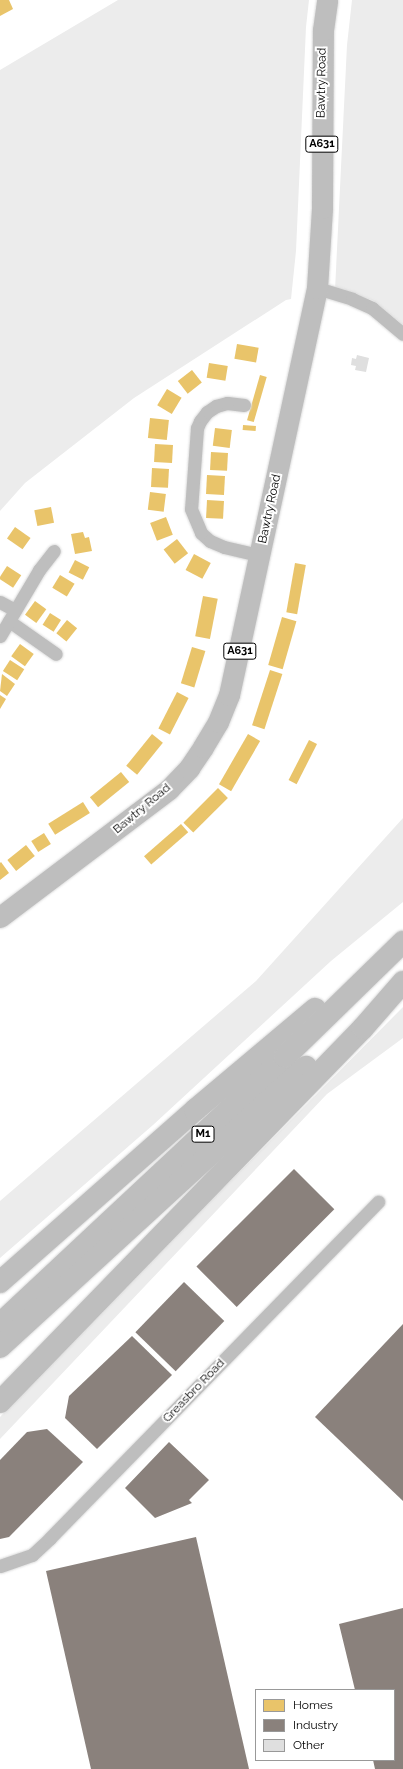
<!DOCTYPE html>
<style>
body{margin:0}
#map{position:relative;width:403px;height:1769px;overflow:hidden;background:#fff;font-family:Raleway,sans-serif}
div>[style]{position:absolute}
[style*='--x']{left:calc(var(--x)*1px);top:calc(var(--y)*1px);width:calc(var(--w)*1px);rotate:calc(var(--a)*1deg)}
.green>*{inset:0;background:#ececec}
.homes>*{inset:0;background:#e9c46a;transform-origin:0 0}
.industry>*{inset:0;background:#8a817c;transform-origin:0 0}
.building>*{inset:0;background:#dfdfdf}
.roads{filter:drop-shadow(0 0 1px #dbdbdb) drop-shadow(0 0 1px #dbdbdb)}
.street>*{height:13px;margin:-6.5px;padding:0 6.5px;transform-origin:6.5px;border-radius:6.5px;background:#bebebe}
.primary>*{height:21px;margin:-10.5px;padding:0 10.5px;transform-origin:10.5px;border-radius:10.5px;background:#bebebe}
.highway>*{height:22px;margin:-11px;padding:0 11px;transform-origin:11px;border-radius:11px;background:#bebebe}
span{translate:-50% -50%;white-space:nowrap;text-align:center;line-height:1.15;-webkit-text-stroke:4px #fff;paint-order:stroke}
.shield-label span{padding:1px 3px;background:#fff;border:1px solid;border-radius:3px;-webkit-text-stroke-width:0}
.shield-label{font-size:11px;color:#000;font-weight:700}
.street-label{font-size:12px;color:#000}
.legend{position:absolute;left:255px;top:1689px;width:140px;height:72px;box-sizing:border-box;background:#fff;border:1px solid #999;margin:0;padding:5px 7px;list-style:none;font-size:12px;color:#000}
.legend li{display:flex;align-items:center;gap:8px;height:20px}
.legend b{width:20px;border:1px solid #999}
</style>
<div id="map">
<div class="green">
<div style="clip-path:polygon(118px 0,309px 0,306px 27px,296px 251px,291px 299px,286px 300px,134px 398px,25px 483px,0 511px,0 70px)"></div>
<div style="clip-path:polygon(352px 0,403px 0,403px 325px,372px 300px,335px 290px,347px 45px)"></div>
<div style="clip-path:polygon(403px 818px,403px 902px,331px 961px,153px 1125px,0 1258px,0 1201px,256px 981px)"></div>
<div style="clip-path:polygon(403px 1007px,403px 1038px,327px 1094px,0 1439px,0 1417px,45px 1368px)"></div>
</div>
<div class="homes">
<div style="clip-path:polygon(0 0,9px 0,13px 9px,0 16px)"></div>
<div style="left:237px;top:344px;width:22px;height:15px;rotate:10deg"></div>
<div style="left:209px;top:363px;width:19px;height:15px;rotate:9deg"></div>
<div style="left:192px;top:370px;width:16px;height:18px;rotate:52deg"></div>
<div style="left:260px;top:375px;width:7px;height:47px;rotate:16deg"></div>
<div style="left:167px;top:389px;width:17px;height:19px;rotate:31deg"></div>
<div style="left:150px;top:418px;width:19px;height:20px;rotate:6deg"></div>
<div style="left:243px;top:425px;width:13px;height:5px;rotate:4deg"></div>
<div style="left:215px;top:428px;width:17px;height:18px;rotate:7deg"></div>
<div style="left:155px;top:444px;width:18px;height:18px;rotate:3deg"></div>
<div style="left:211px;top:452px;width:17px;height:18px;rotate:3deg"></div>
<div style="left:152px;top:468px;width:17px;height:19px;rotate:3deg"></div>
<div style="left:207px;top:475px;width:18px;height:19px;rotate:3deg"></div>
<div style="left:150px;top:492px;width:16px;height:18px;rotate:7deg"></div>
<div style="left:207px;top:500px;width:17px;height:18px;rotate:3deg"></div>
<div style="left:51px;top:507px;width:16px;height:17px;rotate:79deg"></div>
<div style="left:166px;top:517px;width:19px;height:17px;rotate:69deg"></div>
<div style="left:15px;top:527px;width:19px;height:14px;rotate:35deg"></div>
<div style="clip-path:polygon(83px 532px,85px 538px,89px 537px,92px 551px,75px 554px,71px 534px)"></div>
<div style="left:177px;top:539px;width:18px;height:17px;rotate:52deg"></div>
<div style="left:194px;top:554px;width:19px;height:18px;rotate:28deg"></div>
<div style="left:75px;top:560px;width:16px;height:14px;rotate:27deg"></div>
<div style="left:295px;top:563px;width:11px;height:50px;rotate:10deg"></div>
<div style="left:7px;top:566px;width:17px;height:15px;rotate:33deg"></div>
<div style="left:60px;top:575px;width:17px;height:15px;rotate:31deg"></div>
<div style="left:203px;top:596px;width:15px;height:41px;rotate:11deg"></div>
<div style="left:35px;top:601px;width:14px;height:17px;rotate:36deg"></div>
<div style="left:50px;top:613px;width:13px;height:14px;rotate:32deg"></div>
<div style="left:282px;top:617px;width:15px;height:50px;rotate:16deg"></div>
<div style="left:67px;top:620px;width:13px;height:17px;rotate:39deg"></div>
<div style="left:20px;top:644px;width:17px;height:15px;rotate:36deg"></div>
<div style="left:192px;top:647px;width:14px;height:38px;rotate:17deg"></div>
<div style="left:10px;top:660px;width:17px;height:13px;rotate:33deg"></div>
<div style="left:270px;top:670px;width:13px;height:58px;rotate:18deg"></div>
<div style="clip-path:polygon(2px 674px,15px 684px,7px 696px,0 691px)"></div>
<div style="left:177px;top:692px;width:13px;height:41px;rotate:27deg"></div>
<div style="clip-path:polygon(0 695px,6px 699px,0 709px)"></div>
<div style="left:152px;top:734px;width:14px;height:41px;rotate:39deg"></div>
<div style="left:248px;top:734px;width:14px;height:58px;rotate:30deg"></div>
<div style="left:309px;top:740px;width:9px;height:45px;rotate:27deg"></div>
<div style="left:121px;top:772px;width:13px;height:40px;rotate:51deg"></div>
<div style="left:218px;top:788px;width:14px;height:49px;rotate:45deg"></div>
<div style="left:83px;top:802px;width:13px;height:41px;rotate:58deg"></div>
<div style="left:181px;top:824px;width:11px;height:49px;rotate:49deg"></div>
<div style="left:44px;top:833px;width:13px;height:15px;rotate:58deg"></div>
<div style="left:26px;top:845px;width:14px;height:24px;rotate:51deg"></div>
<div style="clip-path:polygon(1px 862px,9px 873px,0 880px,0 863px)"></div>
</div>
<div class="industry">
<div style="left:294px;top:1169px;width:57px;height:138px;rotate:45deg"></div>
<div style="left:184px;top:1282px;width:56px;height:70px;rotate:44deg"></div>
<div style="clip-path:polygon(403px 1324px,403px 1501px,315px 1417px)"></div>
<div style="clip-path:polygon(132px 1336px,172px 1375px,97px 1449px,65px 1418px,69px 1396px)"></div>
<div style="clip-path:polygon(47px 1429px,83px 1462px,9px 1537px,0 1539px,0 1460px,27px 1432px)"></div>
<div style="clip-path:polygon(169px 1442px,209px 1480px,189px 1500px,192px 1503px,155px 1518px,125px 1488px)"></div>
<div style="clip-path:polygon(196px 1537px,249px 1769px,91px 1769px,46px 1571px)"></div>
<div style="clip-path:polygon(403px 1608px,403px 1769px,375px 1769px,373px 1760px,394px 1760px,394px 1690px,355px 1690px,339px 1624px)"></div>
</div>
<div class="building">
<div style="clip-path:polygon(357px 355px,369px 358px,366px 372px,355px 370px,356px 366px,351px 365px,352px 358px,356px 359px)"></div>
</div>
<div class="roads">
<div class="street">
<div style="--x:317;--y:288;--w:37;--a:17"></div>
<div style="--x:352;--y:299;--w:22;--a:24"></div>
<div style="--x:372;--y:308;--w:40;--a:40"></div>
<div style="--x:244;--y:405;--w:17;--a:-173"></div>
<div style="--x:227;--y:403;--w:11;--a:165"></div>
<div style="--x:216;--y:406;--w:11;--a:146"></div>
<div style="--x:207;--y:412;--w:11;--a:128"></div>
<div style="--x:200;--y:421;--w:8;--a:113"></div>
<div style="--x:197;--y:428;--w:81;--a:94.2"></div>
<div style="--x:191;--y:509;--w:26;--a:67"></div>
<div style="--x:201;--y:533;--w:12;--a:42"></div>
<div style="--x:210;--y:541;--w:15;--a:23"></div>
<div style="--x:224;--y:547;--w:37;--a:13"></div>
<div style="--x:0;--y:602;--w:17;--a:28"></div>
<div style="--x:9;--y:621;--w:57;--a:35.1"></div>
<div style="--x:0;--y:636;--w:77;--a:-59.4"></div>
<div style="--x:39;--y:570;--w:24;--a:-52"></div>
<div style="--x:0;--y:1566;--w:34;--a:-19"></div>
<div style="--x:32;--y:1555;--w:25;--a:-43"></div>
<div style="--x:50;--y:1538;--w:470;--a:-45.7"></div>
</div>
<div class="primary">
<div style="--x:0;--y:917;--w:212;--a:-37.1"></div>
<div style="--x:169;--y:789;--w:29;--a:-46"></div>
<div style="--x:189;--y:768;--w:25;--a:-56"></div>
<div style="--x:203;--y:747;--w:29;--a:-59"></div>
<div style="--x:218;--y:722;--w:29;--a:-68"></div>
<div style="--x:229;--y:695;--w:416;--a:-77.8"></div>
<div style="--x:317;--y:288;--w:80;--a:-86.4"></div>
<div style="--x:322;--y:208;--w:178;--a:-89.7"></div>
<div style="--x:323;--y:30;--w:30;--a:-82"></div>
</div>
<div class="highway">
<div style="--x:0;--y:1282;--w:260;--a:-41.4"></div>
<div style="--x:195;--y:1110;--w:157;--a:-40.1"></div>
<div style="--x:0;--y:1324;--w:391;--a:-43.1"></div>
<div style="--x:285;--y:1057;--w:165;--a:-44.3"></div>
<div style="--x:0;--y:1347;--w:415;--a:-42.5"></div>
<div style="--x:0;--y:1402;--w:521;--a:-45.86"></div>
<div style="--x:363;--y:1028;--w:61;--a:-49"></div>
</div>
</div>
<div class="shield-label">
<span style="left:322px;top:144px">A631</span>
<span style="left:240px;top:651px">A631</span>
<span style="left:203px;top:1134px">M1</span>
</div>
<div class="street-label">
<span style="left:322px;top:83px;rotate:-89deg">Bawtry Road</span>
<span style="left:270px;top:509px;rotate:-78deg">Bawtry Road</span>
<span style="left:142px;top:809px;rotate:-40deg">Bawtry Road</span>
<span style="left:194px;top:1391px;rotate:-46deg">Greasbro Road</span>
</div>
<ul class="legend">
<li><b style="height:11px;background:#e9c46a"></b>Homes</li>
<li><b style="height:11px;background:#8a817c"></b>Industry</li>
<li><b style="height:11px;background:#dfdfdf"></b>Other</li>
</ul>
</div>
